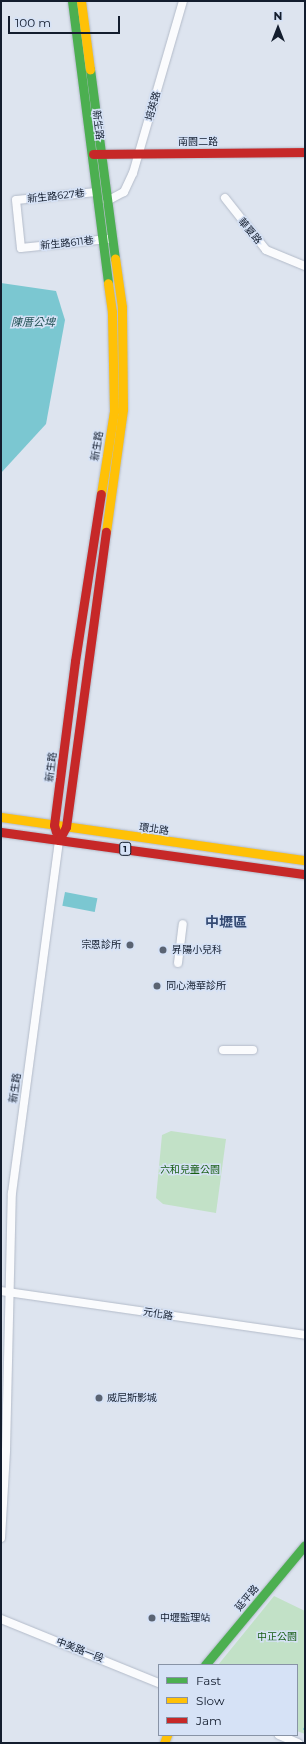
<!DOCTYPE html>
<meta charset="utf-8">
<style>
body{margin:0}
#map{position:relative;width:306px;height:1744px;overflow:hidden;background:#dde4ef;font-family:Montserrat,"Noto Sans TC",sans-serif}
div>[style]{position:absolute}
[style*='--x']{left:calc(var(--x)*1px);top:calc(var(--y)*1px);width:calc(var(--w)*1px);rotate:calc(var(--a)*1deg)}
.green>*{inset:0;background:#c2e1c7}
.water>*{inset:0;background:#7bc7d1;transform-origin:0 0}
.stream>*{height:2px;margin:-1px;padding:0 1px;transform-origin:1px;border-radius:1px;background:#7bc7d1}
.roads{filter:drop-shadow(0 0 1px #b3bbc9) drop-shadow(0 0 1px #b3bbc9)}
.street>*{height:8px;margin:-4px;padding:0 4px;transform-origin:4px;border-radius:4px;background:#fafbfd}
.fast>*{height:9px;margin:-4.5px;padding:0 4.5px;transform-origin:4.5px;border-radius:4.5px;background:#4caf50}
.slow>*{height:9px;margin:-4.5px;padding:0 4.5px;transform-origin:4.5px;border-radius:4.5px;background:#ffc107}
.jam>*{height:9px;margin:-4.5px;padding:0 4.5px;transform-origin:4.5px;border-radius:4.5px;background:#c62828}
.dots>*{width:11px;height:11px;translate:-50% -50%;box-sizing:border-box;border:2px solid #d6e2f6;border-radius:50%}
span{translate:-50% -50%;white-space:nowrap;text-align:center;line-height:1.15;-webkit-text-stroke:3px #d6e2f6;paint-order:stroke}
.shield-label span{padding:1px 3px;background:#d6e2f6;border:1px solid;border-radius:3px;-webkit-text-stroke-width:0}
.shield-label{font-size:9px;color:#131d2e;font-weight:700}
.street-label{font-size:10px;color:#131d2e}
.poi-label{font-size:10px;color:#131d2e}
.right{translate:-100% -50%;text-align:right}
.left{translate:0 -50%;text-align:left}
.park-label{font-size:10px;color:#175e13}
.water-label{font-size:11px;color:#235255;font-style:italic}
.district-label{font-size:14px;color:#344a73;font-weight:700}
.frame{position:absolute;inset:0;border:2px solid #131d2e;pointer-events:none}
.legend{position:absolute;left:158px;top:1664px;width:140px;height:72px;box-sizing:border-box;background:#d6e2f6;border:1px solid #8893a6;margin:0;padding:5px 7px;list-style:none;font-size:12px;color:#131d2e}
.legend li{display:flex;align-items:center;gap:8px;height:20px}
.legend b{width:20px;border:1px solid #8893a6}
.north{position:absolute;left:258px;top:8px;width:40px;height:40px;-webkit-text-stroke:3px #d6e2f6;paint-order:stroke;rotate:0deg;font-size:11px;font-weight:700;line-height:16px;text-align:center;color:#131d2e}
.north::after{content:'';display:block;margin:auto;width:14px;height:18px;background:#131d2e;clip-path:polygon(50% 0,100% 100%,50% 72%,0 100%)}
.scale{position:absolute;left:8px;top:16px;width:112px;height:18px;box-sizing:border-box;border:2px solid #131d2e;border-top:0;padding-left:5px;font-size:12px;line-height:14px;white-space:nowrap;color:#131d2e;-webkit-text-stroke:3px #d6e2f6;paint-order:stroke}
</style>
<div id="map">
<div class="green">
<div style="clip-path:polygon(171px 1131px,226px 1139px,216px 1213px,163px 1204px,156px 1198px,162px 1135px)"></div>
<div style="clip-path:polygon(274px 1596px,305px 1611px,305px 1734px,297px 1731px,297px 1665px,218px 1665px)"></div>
</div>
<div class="water">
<div style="clip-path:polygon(1px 283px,56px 291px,65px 320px,46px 424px,1px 473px)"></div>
<div style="left:65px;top:892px;width:33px;height:14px;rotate:11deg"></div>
</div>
<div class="stream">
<div style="--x:304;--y:1729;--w:1;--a:-45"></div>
</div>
<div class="roads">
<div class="street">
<div style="--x:96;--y:192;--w:80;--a:174.3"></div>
<div style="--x:16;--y:200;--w:48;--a:84.1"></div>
<div style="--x:21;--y:248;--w:87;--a:-5.9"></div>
<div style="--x:225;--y:198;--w:66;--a:51.7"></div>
<div style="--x:266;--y:250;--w:42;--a:22.3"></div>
<div style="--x:107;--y:201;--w:19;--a:-28"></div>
<div style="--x:124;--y:192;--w:21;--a:-65"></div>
<div style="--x:133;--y:173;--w:179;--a:-73.8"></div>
<div style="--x:178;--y:963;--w:39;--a:-83"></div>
<div style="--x:223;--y:1050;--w:30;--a:0"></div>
<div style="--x:1;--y:1291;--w:307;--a:8.2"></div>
<div style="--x:1;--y:1538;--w:88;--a:-86.7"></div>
<div style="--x:6;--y:1450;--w:257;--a:-88.7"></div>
<div style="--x:12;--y:1193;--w:356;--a:-82.4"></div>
<div style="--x:1;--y:1619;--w:170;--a:22.1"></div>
<div style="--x:279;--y:1735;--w:21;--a:23"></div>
</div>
<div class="fast">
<div style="--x:72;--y:1;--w:284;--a:82.7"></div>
<div style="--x:90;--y:69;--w:191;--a:82.5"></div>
<div style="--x:205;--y:1665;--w:156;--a:-50.2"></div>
</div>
<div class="slow">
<div style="--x:81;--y:1;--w:69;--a:82.5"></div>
<div style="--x:101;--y:494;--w:84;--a:-81.1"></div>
<div style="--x:114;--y:411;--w:99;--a:-91.2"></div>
<div style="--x:112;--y:312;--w:29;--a:-98"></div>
<div style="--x:106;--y:532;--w:124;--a:-82.1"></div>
<div style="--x:123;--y:409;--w:102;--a:-90.6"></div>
<div style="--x:122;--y:307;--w:49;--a:-98.1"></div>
<div style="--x:1;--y:817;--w:307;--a:8.1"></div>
<div style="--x:164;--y:1743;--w:9;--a:-69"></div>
</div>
<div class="jam">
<div style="--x:93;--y:154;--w:212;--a:-0.5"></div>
<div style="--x:1;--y:832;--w:307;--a:7.9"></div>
<div style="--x:56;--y:832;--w:7;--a:-106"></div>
<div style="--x:54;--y:825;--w:165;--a:-82.7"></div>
<div style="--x:75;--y:661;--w:169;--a:-81.2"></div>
<div style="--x:59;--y:840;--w:15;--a:-62"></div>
<div style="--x:66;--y:827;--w:298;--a:-82.3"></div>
</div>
</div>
<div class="dots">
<div style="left:130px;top:945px;background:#5a6372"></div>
<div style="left:163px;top:950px;background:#5a6372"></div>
<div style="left:157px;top:986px;background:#5a6372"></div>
<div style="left:99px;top:1398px;background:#5a6372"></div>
<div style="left:152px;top:1618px;background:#5a6372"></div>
</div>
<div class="shield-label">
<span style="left:125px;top:849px">1</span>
</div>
<div class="street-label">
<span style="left:153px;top:106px;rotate:-74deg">培英路</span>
<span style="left:98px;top:125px;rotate:83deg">新生路</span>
<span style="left:198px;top:142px">南園二路</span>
<span style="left:56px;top:196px;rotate:-6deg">新生路627巷</span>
<span style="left:250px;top:231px;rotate:50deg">華夏路</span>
<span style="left:67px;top:243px;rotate:-6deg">新生路611巷</span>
<span style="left:97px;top:446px;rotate:-81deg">新生路</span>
<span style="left:51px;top:767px;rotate:-83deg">新生路</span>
<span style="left:154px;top:829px;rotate:8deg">環北路</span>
<span style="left:15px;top:1088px;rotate:-82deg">新生路</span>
<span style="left:158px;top:1314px;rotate:9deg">元化路</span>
<span style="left:247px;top:1598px;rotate:-50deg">延平路</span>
<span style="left:80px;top:1650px;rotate:21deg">中美路一段</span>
</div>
<div class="poi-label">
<span class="right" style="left:121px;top:945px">宗恩診所</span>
<span class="left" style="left:172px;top:950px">昇陽小兒科</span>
<span class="left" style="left:166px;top:986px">同心海華診所</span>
<span class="left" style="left:107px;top:1398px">威尼斯影城</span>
<span class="left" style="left:160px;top:1618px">中壢監理站</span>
</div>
<div class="park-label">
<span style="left:190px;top:1170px">六和兒童公園</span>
<span style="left:277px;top:1637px">中正公園</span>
</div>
<div class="water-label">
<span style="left:33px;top:322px">陳厝公埤</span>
</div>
<div class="district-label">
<span style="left:226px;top:922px">中壢區</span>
</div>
<div class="frame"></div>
<ul class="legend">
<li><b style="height:5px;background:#4caf50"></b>Fast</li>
<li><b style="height:5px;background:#ffc107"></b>Slow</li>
<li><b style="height:5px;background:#c62828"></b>Jam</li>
</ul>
<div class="north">N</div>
<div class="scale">100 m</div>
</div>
